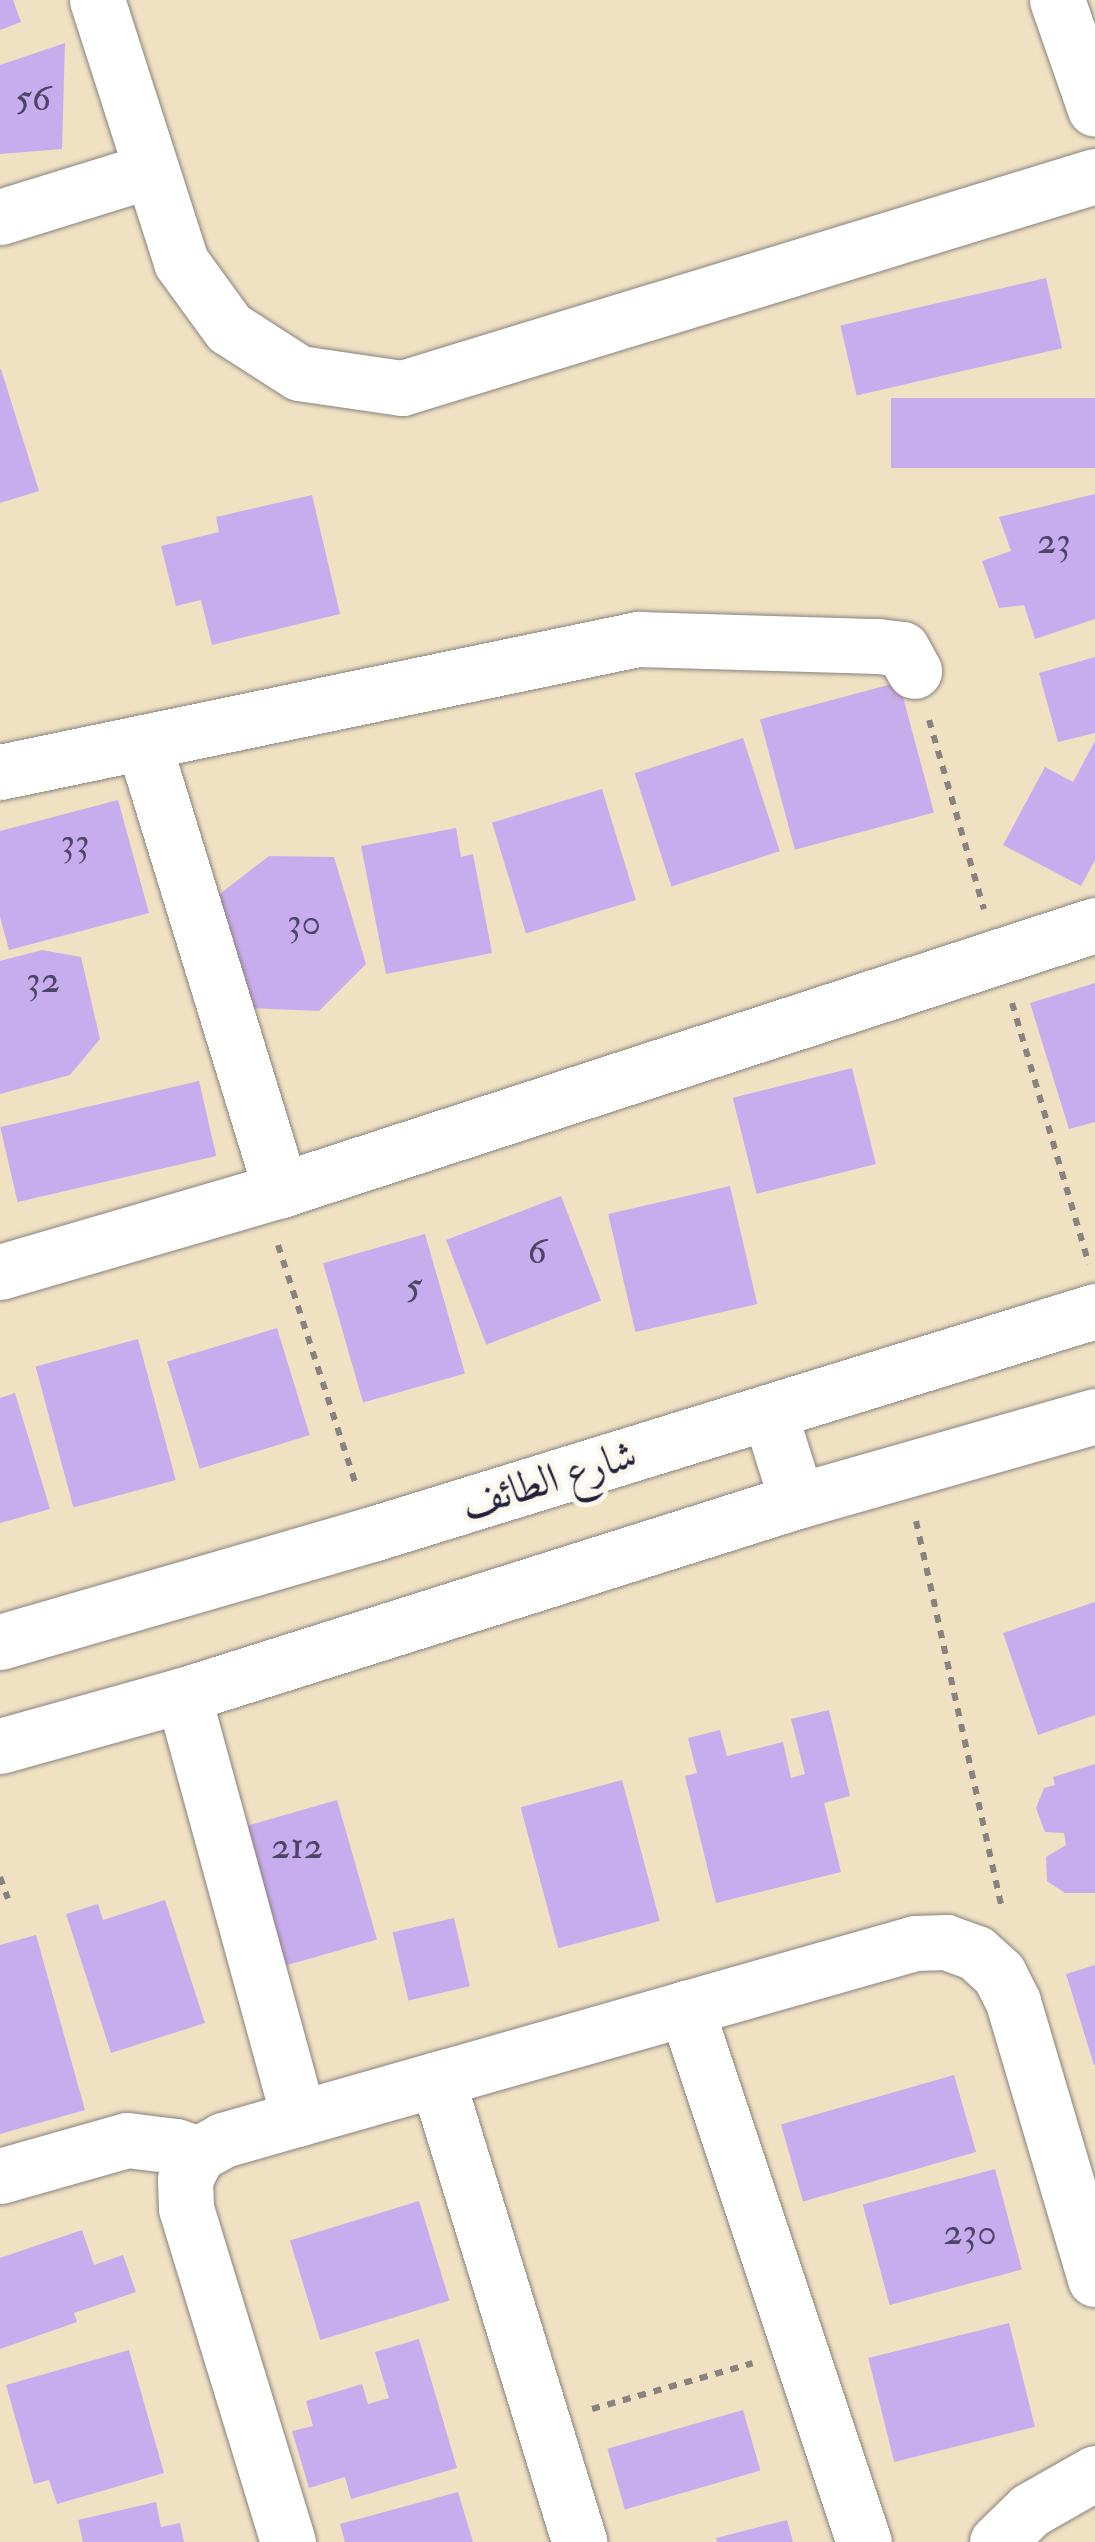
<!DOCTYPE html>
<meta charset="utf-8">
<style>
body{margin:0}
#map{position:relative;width:1095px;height:2542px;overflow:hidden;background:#f0e1c3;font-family:"IM FELL Double Pica",Amiri,serif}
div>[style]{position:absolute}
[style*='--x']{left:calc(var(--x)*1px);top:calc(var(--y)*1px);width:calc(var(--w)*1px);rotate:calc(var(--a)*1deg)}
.building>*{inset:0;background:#c8adee;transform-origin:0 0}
.path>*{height:6px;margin-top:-3px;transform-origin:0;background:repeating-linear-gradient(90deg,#89827f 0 8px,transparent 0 16px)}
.roads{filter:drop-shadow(0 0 2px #89827f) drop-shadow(0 0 2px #89827f)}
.minor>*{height:55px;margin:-27.5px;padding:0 27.5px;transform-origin:27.5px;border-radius:27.5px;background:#fff}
span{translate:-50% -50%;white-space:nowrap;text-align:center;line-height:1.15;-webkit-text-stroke:10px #fbf7ec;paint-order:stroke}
.number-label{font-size:38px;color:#4c4568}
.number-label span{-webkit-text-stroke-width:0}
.street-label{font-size:42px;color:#22223b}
</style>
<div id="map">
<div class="building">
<div style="clip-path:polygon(0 0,13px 0,21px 22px,0 30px)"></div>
<div style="clip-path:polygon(65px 43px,62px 149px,0 154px,0 65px)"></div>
<div style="left:1046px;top:278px;width:72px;height:211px;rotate:77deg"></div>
<div style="clip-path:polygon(1px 369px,39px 491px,0 503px,0 370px)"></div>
<div style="left:1095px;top:398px;width:70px;height:204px;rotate:90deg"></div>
<div style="clip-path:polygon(1095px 494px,1095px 619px,1035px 639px,1024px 605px,999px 608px,982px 561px,1011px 551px,999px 517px)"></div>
<div style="clip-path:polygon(312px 495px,340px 614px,212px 645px,201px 600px,176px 606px,161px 546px,219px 532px,216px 517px)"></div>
<div style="clip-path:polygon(1095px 657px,1095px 733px,1058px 742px,1039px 673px)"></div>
<div style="left:899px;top:682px;width:135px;height:144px;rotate:75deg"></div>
<div style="left:743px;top:738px;width:119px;height:114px;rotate:72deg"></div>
<div style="clip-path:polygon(1095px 741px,1095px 860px,1081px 886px,1003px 845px,1045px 767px,1073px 782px)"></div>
<div style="left:602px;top:789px;width:116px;height:115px;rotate:73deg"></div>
<div style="clip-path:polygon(118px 800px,149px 913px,9px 950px,0 917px,0 831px)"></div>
<div style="clip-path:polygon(456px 828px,461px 857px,473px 854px,492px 953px,386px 974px,361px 846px)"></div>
<div style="clip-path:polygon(269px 856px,334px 857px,366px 964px,319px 1011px,248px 1008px,212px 900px)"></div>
<div style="clip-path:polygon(42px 950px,81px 957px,100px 1039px,70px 1075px,0 1094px,0 961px)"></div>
<div style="clip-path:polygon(1095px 983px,1095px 1122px,1069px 1129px,1030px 1003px)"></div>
<div style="left:852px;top:1068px;width:99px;height:123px;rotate:76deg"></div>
<div style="left:199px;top:1081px;width:77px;height:204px;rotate:77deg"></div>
<div style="left:730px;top:1186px;width:121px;height:125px;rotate:77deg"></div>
<div style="left:561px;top:1196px;width:112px;height:123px;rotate:69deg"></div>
<div style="left:425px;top:1234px;width:145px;height:106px;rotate:74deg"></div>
<div style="left:277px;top:1328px;width:112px;height:115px;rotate:73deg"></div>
<div style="left:138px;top:1339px;width:146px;height:106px;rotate:75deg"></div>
<div style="clip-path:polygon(15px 1393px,50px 1509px,0 1523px,0 1398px)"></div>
<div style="clip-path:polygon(1095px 1602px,1095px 1715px,1038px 1735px,1003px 1633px)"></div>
<div style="clip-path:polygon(829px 1710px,850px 1796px,824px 1803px,841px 1872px,716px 1903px,685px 1776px,697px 1773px,688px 1738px,720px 1730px,727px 1756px,783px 1742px,791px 1778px,805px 1774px,791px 1719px)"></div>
<div style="clip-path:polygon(1095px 1764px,1095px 1893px,1065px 1893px,1047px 1881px,1046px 1857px,1066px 1845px,1064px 1833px,1045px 1832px,1036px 1808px,1044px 1788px,1055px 1785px,1053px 1777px)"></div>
<div style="left:622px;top:1780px;width:146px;height:105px;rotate:75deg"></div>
<div style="left:337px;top:1800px;width:145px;height:106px;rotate:74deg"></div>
<div style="clip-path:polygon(165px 1900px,205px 2023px,111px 2053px,66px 1914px,98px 1904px,103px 1920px)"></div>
<div style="left:454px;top:1918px;width:70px;height:63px;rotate:77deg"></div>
<div style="clip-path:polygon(36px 1935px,85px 2110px,0 2134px,0 1945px)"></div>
<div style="clip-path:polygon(1095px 1965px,1095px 2065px,1094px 2065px,1066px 1974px)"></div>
<div style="left:954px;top:2075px;width:80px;height:180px;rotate:74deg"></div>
<div style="left:995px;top:2169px;width:104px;height:137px;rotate:75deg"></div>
<div style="left:419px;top:2201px;width:104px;height:135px;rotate:73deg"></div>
<div style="clip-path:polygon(82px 2230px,94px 2265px,123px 2255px,136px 2292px,74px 2313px,77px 2322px,0 2349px,0 2258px)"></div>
<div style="left:1009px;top:2323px;width:107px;height:145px;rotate:76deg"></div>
<div style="clip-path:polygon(419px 2339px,457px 2468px,351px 2499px,345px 2477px,309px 2488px,292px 2431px,313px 2426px,306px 2401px,362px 2384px,368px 2404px,389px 2398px,375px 2352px)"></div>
<div style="clip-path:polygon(129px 2350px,164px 2473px,57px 2504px,49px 2480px,34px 2484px,6px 2385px)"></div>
<div style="left:743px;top:2410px;width:63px;height:141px;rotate:74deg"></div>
<div style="clip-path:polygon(458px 2492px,473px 2542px,345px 2542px,340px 2524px)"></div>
<div style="clip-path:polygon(156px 2502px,161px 2527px,180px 2523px,184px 2542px,83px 2542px,78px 2520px)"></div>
<div style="clip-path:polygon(787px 2520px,793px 2542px,717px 2542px,716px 2538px)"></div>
</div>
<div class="path">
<div style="--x:929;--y:720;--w:197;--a:73.8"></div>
<div style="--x:1012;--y:1003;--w:272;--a:73.6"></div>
<div style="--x:278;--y:1245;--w:252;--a:72"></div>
<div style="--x:916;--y:1521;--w:397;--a:77.5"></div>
<div style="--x:0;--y:1877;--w:23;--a:70"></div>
<div style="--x:592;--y:2409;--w:167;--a:-15.9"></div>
</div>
<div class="roads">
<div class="minor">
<div style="--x:97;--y:0;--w:275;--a:72.2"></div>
<div style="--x:181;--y:262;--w:82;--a:54"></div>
<div style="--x:229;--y:328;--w:83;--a:32.7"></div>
<div style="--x:299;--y:373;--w:104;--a:8.3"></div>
<div style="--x:402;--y:388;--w:725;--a:-17.01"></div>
<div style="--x:1057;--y:0;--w:115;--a:70.8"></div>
<div style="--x:0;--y:217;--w:156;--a:-17.2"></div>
<div style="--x:143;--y:742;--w:469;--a:72.9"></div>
<div style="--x:0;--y:772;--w:652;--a:-11.78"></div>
<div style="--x:638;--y:639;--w:240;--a:1.7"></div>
<div style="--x:878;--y:646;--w:24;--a:7"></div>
<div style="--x:902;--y:649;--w:25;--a:61"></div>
<div style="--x:0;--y:1272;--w:293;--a:-16.3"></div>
<div style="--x:281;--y:1190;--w:856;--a:-18.03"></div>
<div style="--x:769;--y:1412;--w:93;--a:72.5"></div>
<div style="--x:0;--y:1642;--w:387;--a:-16.2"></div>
<div style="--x:372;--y:1534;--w:757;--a:-17.14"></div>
<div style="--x:183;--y:1695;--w:439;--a:74.7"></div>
<div style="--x:0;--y:1746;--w:190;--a:-15.6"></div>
<div style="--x:183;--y:1695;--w:644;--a:-17.53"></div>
<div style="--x:797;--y:1501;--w:310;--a:-15.9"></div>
<div style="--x:686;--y:2008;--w:563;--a:71.57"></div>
<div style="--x:437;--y:2079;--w:484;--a:72.9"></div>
<div style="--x:0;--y:2176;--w:132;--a:-15.8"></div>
<div style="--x:127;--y:2140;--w:49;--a:7"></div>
<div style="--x:176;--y:2146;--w:23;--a:20"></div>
<div style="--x:288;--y:2542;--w:349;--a:-107"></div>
<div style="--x:186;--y:2208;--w:29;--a:-92"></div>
<div style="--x:185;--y:2179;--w:28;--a:-63"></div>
<div style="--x:198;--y:2154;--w:29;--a:-29"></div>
<div style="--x:223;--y:2140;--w:719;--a:-15.89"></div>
<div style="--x:915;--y:1943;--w:31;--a:-2"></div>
<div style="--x:946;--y:1942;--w:32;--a:20"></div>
<div style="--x:976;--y:1953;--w:31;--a:42"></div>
<div style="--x:999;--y:1974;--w:31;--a:63"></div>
<div style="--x:1013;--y:2002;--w:289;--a:73.5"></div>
<div style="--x:997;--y:2542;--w:46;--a:-44.1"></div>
<div style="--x:1030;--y:2510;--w:75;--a:-29.6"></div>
</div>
</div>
<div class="number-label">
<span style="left:33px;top:99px">56</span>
<span style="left:1054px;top:542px">23</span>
<span style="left:75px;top:843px">33</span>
<span style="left:304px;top:923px">30</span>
<span style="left:43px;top:981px">32</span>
<span style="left:537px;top:1252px">6</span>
<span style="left:414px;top:1287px">5</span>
<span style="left:297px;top:1847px">212</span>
<span style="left:970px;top:2233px">230</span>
</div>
<div class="street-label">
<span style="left:549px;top:1480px;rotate:-17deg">شارع الطائف</span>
</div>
</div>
